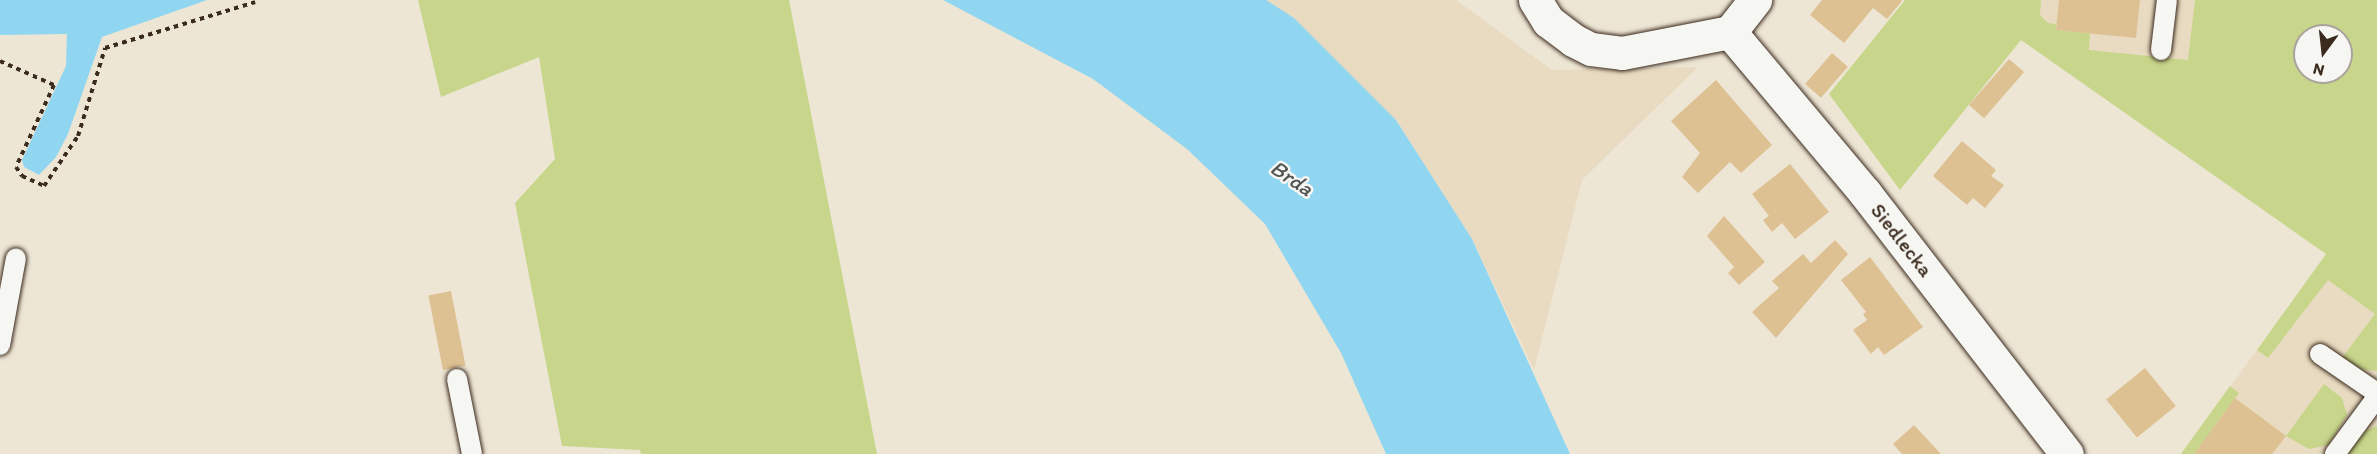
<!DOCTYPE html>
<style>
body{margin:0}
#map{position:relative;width:2377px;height:454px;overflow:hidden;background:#eee6d5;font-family:Itim,sans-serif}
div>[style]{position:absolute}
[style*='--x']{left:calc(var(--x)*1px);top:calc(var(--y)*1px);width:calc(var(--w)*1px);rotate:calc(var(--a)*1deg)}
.built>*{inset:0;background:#e9dbc1}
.green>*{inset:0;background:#c7d68a}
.water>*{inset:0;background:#90d6f1}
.building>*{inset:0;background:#ddc192;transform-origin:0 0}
.path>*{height:4px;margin-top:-2px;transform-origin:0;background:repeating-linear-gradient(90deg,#3b2a1e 0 4.5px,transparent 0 9px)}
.roads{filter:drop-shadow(0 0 2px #3b2a1e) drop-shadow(0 0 2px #3b2a1e)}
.lane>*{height:20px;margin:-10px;padding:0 10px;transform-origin:10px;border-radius:10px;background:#f6f6f2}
.street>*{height:33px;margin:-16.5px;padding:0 16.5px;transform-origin:16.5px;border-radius:16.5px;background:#f6f6f2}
span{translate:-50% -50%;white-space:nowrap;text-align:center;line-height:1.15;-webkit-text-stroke:5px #f6f6f2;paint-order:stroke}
.street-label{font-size:21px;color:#3b2a1e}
.water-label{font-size:22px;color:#505553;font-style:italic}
.north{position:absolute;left:2293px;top:24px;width:60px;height:60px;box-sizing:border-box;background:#f6f6f2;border:2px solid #aba49d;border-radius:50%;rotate:195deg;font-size:16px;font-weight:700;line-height:24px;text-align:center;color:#3b2a1e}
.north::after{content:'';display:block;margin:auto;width:21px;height:27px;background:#3b2a1e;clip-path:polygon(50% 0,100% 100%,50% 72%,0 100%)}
</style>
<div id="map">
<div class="built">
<div style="clip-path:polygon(1266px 0,1456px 0,1552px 70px,1698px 67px,1582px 180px,1534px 370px,1472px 239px,1396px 120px)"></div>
<div style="clip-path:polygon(evenodd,2012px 0,2377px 0,2377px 454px,2181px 454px,2327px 254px,2012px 0,2305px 36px,2341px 36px,2341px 72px,2305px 72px,2305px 36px)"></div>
</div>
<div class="green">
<div style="clip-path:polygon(418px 0,789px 0,877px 454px,641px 454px,640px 450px,562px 446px,515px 203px,555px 159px,539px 57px,441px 97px)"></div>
<div style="clip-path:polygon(evenodd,1905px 0,2041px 0,2040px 15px,2048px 23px,2056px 24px,2056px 30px,2090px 33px,2089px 50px,2188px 60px,2195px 0,2377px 0,2377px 371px,2358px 369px,2342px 358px,2375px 314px,2328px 280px,2268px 358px,2257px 350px,2326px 254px,2021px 40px,1900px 190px,1829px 94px,1905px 0,2305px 36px,2341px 36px,2341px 72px,2305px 72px,2305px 36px)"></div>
<div style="clip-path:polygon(2324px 384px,2342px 398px,2347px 415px,2328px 445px,2309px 449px,2286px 436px)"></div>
<div style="clip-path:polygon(2230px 386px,2239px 393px,2194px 454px,2181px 454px)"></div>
<div style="clip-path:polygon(2377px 426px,2377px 454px,2347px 454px,2364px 431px)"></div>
</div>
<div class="water">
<div style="clip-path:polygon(0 0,207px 0,102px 37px,68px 134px,56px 157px,39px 175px,24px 167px,22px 160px,66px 66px,67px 34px,0 35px)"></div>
<div style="clip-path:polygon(943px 0,1266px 0,1294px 18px,1396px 120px,1472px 239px,1570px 454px,1386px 454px,1341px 353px,1265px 224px,1187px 149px,1093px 79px)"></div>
</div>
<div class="building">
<div style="clip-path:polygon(1822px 0,1901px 0,1902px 1px,1887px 19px,1873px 8px,1844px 43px,1810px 15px)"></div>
<div style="clip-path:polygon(2059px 0,2140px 0,2136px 38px,2056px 30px)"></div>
<div style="left:1832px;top:53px;width:21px;height:41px;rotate:41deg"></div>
<div style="left:2009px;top:59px;width:20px;height:61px;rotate:41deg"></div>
<div style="clip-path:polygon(1716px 80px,1772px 145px,1741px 173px,1730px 162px,1698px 193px,1682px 177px,1700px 153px,1671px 121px)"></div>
<div style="clip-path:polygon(1962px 141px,1996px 170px,1991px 176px,2004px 185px,1985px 208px,1973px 198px,1967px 205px,1933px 176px)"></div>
<div style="clip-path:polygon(1790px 164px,1829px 212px,1795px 239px,1782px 223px,1772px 232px,1763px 220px,1769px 216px,1752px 194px)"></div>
<div style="clip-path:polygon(1724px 216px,1765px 262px,1739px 285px,1728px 273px,1734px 267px,1707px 236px)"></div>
<div style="clip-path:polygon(1835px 240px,1848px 254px,1776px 338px,1752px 312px,1779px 288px,1772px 281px,1803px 254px,1811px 263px)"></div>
<div style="clip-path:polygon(1870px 257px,1923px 327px,1884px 355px,1878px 347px,1871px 354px,1853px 330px,1867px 320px,1863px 314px,1866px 312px,1841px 280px)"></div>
<div style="left:451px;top:291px;width:76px;height:23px;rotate:79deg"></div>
<div style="left:2145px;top:368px;width:49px;height:50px;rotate:51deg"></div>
<div style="clip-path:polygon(2235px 398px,2286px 436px,2272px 454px,2194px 454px)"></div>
<div style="clip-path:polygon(1914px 425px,1941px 454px,1902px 454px,1893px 444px)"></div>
</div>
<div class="path">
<div style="--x:0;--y:61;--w:59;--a:24"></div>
<div style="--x:54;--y:85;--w:90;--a:114.9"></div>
<div style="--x:16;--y:167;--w:11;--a:56"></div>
<div style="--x:22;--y:176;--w:24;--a:24"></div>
<div style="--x:44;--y:186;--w:60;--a:-55.8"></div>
<div style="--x:78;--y:136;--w:92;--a:-72.9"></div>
<div style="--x:105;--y:48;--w:157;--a:-17"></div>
</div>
<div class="roads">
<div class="lane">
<div style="--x:2161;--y:50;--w:50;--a:-83.2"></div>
<div style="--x:0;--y:345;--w:88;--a:-79.6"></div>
<div style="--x:2320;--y:354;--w:69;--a:34.4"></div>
<div style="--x:457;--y:379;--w:76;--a:78.7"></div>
<div style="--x:2335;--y:454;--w:71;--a:-53.6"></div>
</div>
<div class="street">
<div style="--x:1535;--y:0;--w:25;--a:58"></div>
<div style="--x:1548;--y:21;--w:31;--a:37"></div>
<div style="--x:1573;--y:40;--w:20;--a:27"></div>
<div style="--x:1591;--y:49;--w:31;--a:7"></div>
<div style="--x:1622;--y:53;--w:110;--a:-11"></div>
<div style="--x:1730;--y:32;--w:41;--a:-52"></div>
<div style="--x:1730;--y:32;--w:210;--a:50"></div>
<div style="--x:1865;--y:193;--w:330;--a:52.3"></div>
</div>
</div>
<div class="street-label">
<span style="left:1902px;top:240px;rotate:52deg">Siedlecka</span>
</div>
<div class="water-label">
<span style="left:1292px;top:178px;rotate:34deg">Brda</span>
</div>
<div class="north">N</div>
</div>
